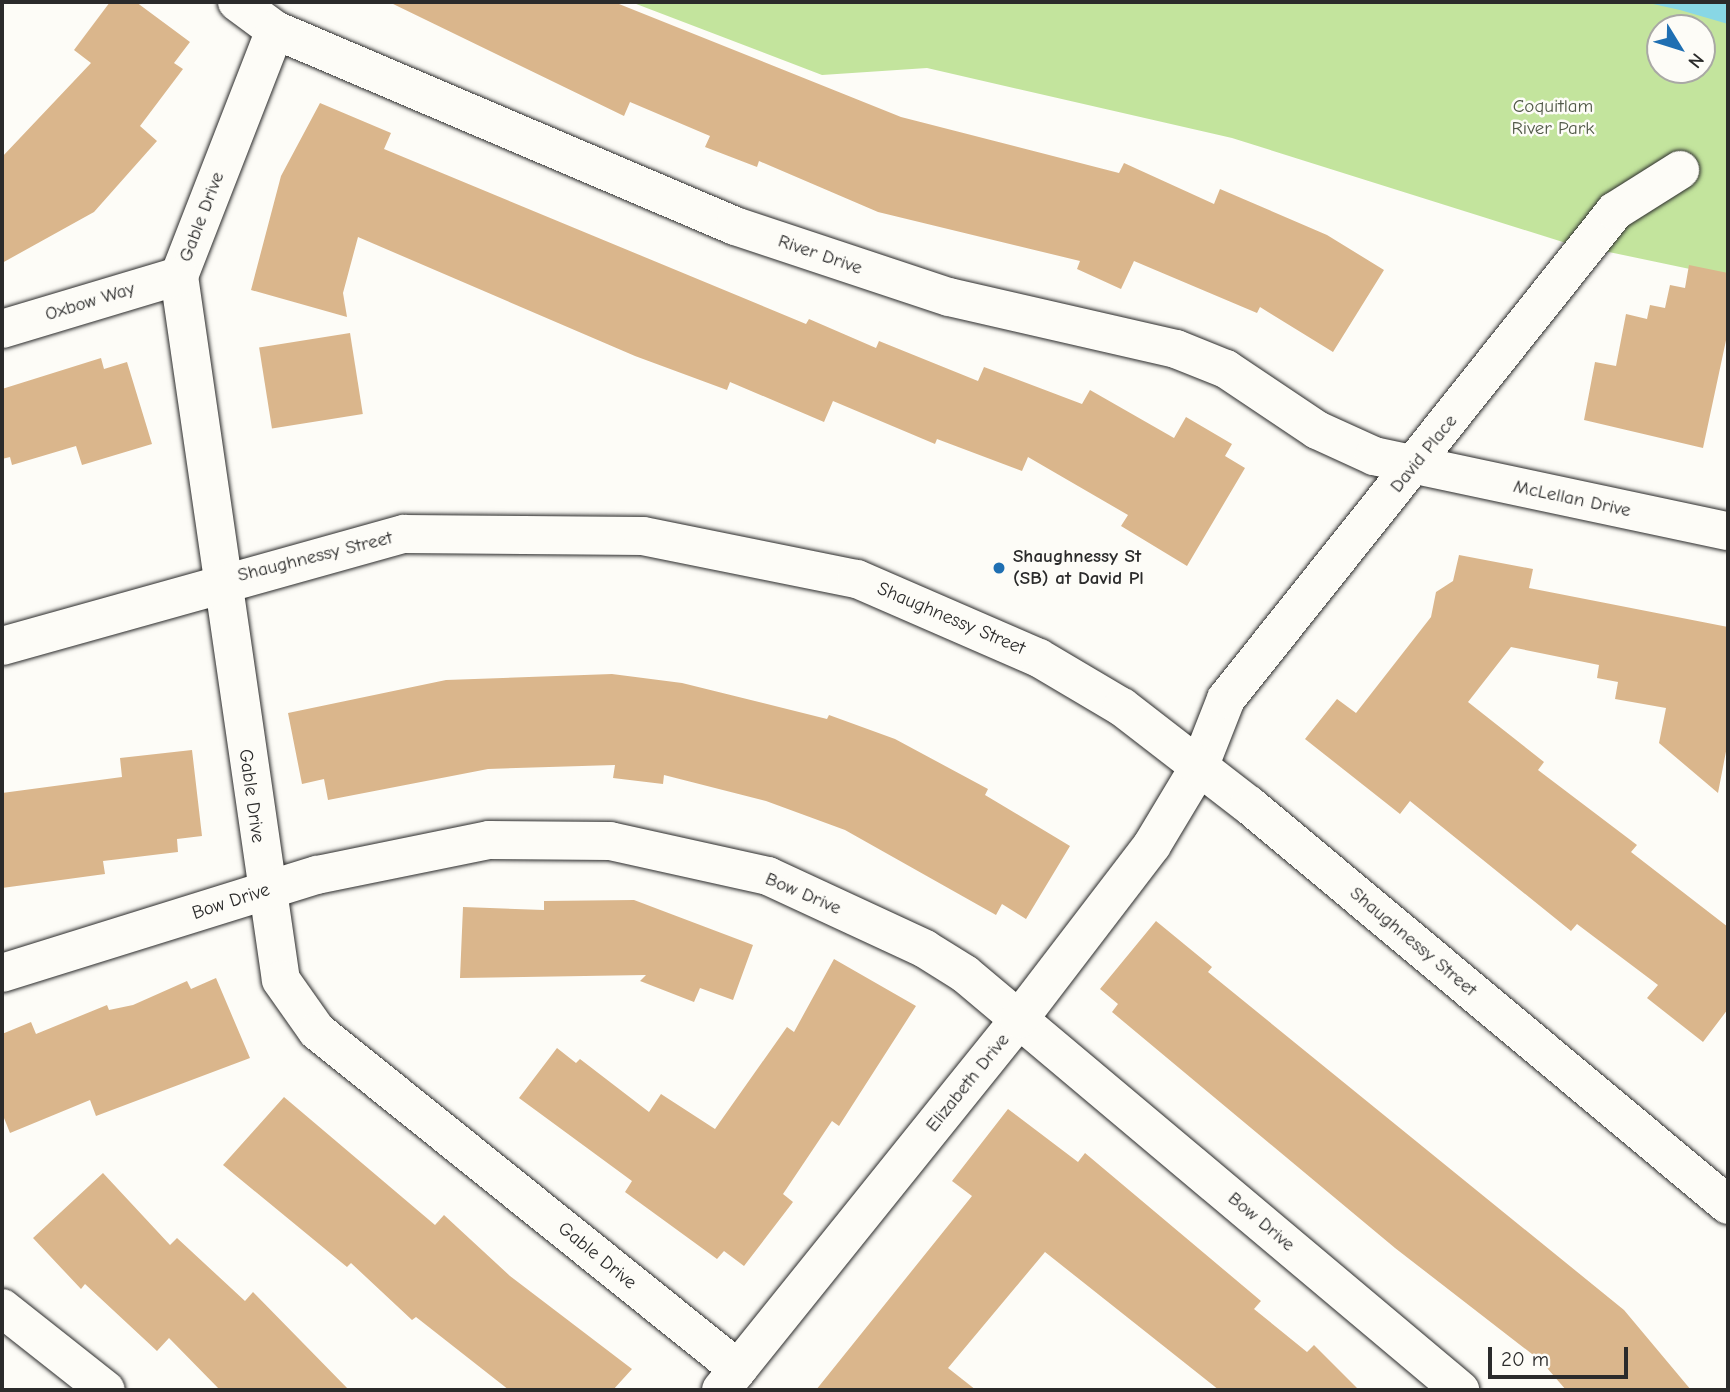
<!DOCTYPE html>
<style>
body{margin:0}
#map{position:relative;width:1730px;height:1392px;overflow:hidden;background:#fdfcf7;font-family:"Comic Neue",sans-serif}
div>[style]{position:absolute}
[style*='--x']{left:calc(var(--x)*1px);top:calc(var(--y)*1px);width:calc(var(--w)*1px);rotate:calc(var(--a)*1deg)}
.green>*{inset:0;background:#c3e49d}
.water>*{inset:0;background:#88d7e5}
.building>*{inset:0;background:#dab68c;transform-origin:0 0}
.roads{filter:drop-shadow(0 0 2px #2b2b2b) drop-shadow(0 0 2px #2b2b2b)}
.minor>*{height:38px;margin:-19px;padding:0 19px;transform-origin:19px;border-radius:19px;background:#fdfcf7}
.tertiary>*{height:38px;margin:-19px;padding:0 19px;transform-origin:19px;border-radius:19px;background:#fdfcf7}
.dots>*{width:19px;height:19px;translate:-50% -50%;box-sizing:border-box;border:4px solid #fdfcf7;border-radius:50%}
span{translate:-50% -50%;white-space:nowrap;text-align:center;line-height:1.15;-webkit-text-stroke:5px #fdfcf7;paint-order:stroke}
.park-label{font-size:19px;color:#515948}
.street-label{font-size:19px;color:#2b2b2b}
.poi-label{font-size:19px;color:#2b2b2b;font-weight:700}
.left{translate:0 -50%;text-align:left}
.frame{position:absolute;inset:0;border:4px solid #2b2b2b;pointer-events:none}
.north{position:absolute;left:1646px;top:14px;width:70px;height:70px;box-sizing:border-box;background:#fdfcf7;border:2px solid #a9a8a5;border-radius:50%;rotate:128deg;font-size:19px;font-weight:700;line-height:28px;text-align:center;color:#2b2b2b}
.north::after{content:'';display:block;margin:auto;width:24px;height:32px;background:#1f6fb2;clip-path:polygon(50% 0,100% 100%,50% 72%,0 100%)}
.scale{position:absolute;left:1488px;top:1347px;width:140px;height:32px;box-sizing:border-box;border:4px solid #2b2b2b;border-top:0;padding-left:9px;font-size:21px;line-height:24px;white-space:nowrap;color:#2b2b2b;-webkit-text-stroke:5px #fdfcf7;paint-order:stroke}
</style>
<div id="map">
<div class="green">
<div style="clip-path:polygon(evenodd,631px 2px,1728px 2px,1728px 277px,1566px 243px,1232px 138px,927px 68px,822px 75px,631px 2px,1660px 28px,1702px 28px,1702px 70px,1660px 70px,1660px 28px)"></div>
</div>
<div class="water">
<div style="clip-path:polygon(1644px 2px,1728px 2px,1728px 24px,1680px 10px)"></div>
</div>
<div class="building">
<div style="clip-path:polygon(110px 2px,136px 2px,190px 42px,174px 63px,183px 69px,140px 126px,157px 141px,94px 212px,2px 263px,2px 157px,91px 63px,74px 50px)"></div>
<div style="clip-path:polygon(389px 2px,614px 2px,901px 117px,1119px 173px,1124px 163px,1214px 204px,1220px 189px,1327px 235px,1384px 270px,1333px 352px,1260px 307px,1257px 313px,1134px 261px,1121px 289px,1077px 269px,1080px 261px,878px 212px,759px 161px,757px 167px,705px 147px,710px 136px,630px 102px,624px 116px)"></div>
<div style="clip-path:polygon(320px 103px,391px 133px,384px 149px,806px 324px,809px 319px,876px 348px,879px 341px,978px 381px,984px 367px,1082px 404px,1090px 390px,1174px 438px,1186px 417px,1232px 444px,1225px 456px,1245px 468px,1187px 566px,1121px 526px,1128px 515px,1028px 457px,1022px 471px,937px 439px,935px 444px,833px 401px,824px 422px,730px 382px,727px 390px,635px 356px,358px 237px,343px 293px,347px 317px,251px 290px,281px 176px)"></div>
<div style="clip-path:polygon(1689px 265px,1728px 273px,1728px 331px,1703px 448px,1584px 420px,1595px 362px,1616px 366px,1626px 314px,1647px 319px,1650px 305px,1665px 308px,1670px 285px,1685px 288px)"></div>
<div style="left:350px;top:333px;width:82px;height:92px;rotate:81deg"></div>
<div style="clip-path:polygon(101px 358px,104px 369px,127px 362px,152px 444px,82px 465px,76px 446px,12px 465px,10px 457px,2px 459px,2px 389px)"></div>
<div style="clip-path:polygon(1459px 555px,1533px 569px,1529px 588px,1728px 627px,1728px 741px,1718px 793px,1659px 743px,1666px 708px,1615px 699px,1618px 682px,1597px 678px,1599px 665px,1511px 647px,1468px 702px,1544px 762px,1538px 770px,1637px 845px,1631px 852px,1728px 927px,1728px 1009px,1703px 1042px,1647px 998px,1658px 985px,1577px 924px,1571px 931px,1410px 801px,1400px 814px,1305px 739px,1337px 699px,1356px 713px,1431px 617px,1436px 592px,1453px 581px)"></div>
<div style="clip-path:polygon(612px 674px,682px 683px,827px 719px,829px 715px,895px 739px,988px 789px,985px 795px,1070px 846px,1026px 919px,1002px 904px,996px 915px,845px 830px,766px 801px,664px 775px,663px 784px,613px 778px,615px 765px,488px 769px,328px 800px,324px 779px,302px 784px,288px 713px,446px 680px)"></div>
<div style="clip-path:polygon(192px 750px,202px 836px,177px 839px,178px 852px,103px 861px,105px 874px,2px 888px,2px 793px,122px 777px,120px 758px)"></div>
<div style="clip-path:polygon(634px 900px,753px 945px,733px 1000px,700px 988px,694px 1002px,640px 981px,646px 975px,460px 978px,463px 907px,544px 910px,544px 901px)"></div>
<div style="clip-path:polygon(1156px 921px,1212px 967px,1208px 972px,1624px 1310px,1691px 1390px,1566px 1390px,1541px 1361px,1395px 1248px,1112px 1012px,1118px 1004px,1100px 989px)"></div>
<div style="clip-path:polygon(834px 959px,916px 1006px,839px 1126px,832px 1121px,783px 1194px,793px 1202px,744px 1266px,724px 1251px,717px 1259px,625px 1192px,632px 1181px,519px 1098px,557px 1048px,576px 1063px,580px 1059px,649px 1112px,661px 1094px,715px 1129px,787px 1027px,794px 1032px)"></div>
<div style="clip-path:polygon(216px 978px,250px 1058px,96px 1116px,90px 1100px,10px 1133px,2px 1113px,2px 1034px,31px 1022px,36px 1034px,107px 1005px,109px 1010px,133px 1005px,187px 981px,191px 989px)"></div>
<div style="clip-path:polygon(284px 1097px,435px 1225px,444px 1215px,510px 1276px,632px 1369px,613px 1390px,509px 1390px,416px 1317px,412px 1320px,351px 1263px,347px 1267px,223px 1165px)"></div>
<div style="clip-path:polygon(1008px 1109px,1078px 1162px,1085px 1153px,1261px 1301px,1254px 1309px,1307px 1352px,1314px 1345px,1359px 1390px,1219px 1390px,1045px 1252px,948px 1368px,976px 1390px,816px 1390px,972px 1196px,952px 1181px)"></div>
<div style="clip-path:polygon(103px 1173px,170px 1245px,177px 1238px,245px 1301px,253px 1292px,349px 1390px,220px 1390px,169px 1338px,157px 1351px,85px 1284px,81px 1289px,33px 1238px)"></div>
</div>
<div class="roads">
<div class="minor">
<div style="--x:237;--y:2;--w:47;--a:36.4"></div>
<div style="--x:275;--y:30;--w:500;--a:23.08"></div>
<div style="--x:735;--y:226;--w:225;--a:18.4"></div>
<div style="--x:949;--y:297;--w:233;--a:12.9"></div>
<div style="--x:1176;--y:349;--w:54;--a:21.8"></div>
<div style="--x:1226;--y:369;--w:110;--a:33.8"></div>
<div style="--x:1317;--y:430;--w:63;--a:24.5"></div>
<div style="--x:1374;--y:456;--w:362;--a:12"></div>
<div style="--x:275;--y:30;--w:264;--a:111.3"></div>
<div style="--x:179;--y:276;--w:711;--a:81.76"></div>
<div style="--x:281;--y:980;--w:62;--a:54.8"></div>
<div style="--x:317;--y:1031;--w:540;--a:38.76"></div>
<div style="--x:2;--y:329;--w:185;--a:-16.7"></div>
<div style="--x:2;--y:973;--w:330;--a:-17.3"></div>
<div style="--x:317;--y:875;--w:176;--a:-11.5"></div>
<div style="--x:489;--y:840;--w:121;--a:0.5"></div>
<div style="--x:610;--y:841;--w:162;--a:12.5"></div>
<div style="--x:768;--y:876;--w:173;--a:24.9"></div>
<div style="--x:925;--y:949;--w:47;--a:32"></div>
<div style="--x:965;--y:974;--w:647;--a:40.04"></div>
<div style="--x:2;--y:1308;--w:132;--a:38.3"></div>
<div style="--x:721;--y:1390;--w:476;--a:-51.2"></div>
<div style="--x:1019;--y:1019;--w:219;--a:-52.6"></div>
<div style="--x:1152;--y:845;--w:93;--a:-59"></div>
<div style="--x:1200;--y:765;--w:71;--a:-68.5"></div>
<div style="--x:1226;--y:699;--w:624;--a:-51.44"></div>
<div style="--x:1615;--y:211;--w:77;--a:-32.2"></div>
</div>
<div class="tertiary">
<div style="--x:2;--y:646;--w:417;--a:-15.6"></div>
<div style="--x:404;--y:534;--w:239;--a:0.5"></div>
<div style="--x:643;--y:536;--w:218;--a:11.4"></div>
<div style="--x:857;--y:579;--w:198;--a:23.5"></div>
<div style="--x:1039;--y:658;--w:96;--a:30.6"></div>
<div style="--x:1122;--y:707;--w:160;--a:37.7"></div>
<div style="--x:1249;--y:805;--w:624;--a:39.86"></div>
</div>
</div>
<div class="dots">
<div style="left:999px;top:568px;background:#1f6fb2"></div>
</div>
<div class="park-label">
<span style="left:1553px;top:118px">Coquitlam<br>River Park</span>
</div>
<div class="street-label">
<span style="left:202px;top:217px;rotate:-69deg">Gable Drive</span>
<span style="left:820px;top:255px;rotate:19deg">River Drive</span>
<span style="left:90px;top:302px;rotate:-17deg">Oxbow Way</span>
<span style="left:1424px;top:454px;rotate:-51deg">David Place</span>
<span style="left:1572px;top:499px;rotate:12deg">McLellan Drive</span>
<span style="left:315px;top:557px;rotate:-14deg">Shaughnessy Street</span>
<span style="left:951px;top:619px;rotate:23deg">Shaughnessy Street</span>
<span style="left:251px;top:796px;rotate:82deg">Gable Drive</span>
<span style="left:803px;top:894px;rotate:23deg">Bow Drive</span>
<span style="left:231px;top:902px;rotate:-18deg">Bow Drive</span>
<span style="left:1413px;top:942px;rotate:40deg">Shaughnessy Street</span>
<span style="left:968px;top:1083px;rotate:-51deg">Elizabeth Drive</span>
<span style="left:1261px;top:1222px;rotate:40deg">Bow Drive</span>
<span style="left:597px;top:1256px;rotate:39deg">Gable Drive</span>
</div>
<div class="poi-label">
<span class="left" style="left:1013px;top:568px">Shaughnessy St<br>(SB) at David Pl</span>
</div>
<div class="frame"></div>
<div class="north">N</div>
<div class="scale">20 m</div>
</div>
